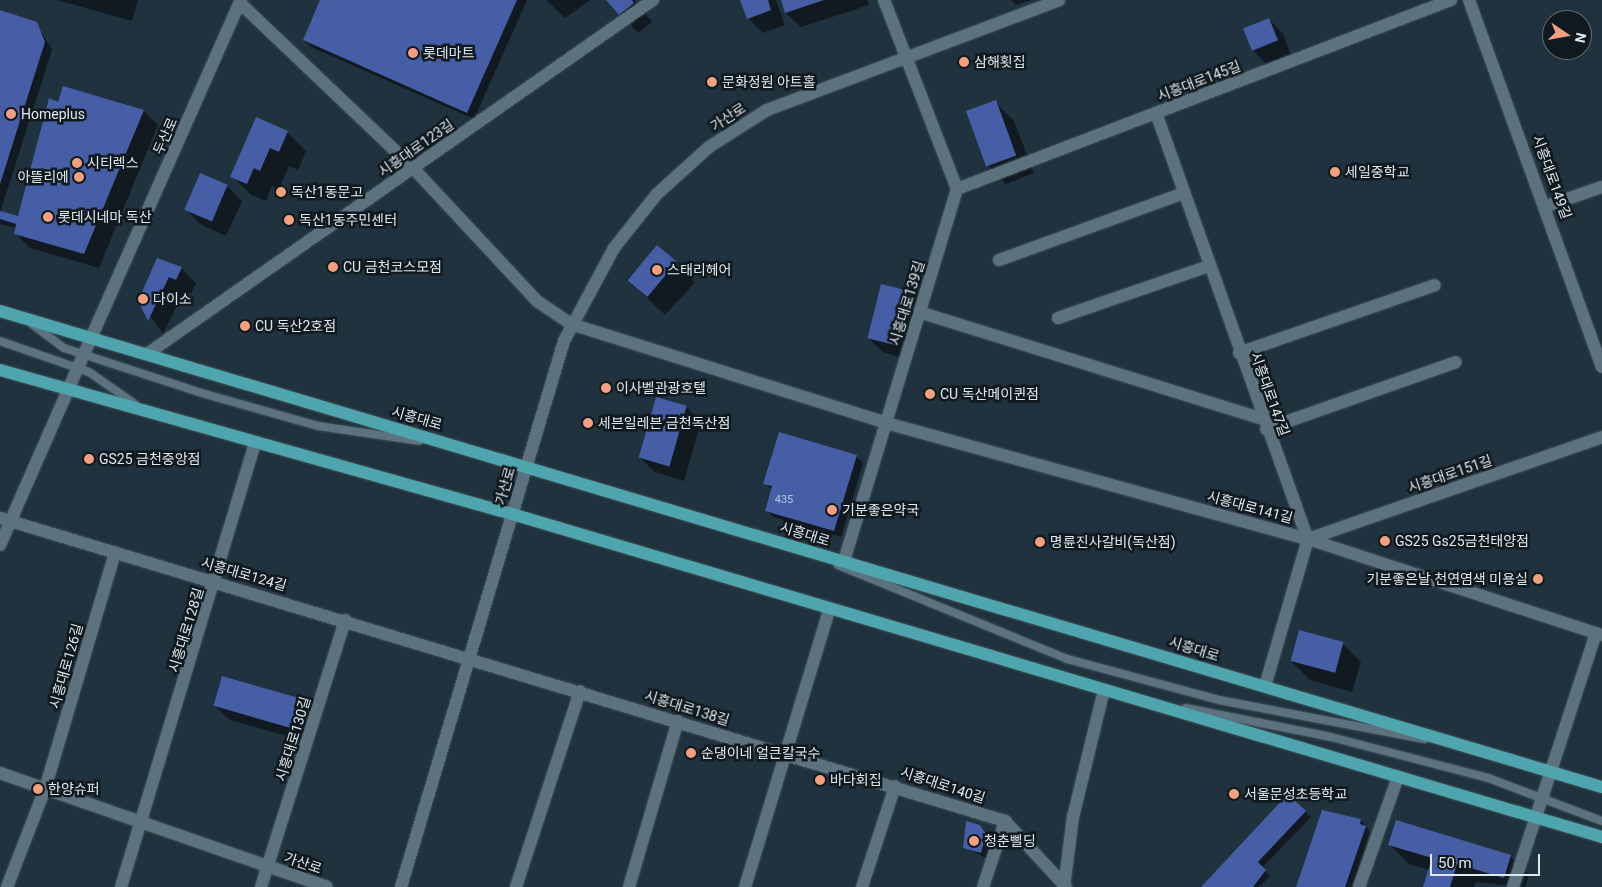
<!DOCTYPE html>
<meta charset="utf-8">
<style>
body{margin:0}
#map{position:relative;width:1602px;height:887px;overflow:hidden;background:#1f323d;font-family:Roboto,"Noto Sans KR",sans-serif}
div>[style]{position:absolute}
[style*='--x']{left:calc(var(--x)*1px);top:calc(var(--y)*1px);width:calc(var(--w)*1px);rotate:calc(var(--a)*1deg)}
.shadow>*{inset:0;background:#0007;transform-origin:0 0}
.building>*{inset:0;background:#455ea6;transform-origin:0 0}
.roads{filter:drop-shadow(0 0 1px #3f5058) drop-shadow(0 0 1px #3f5058)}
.service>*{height:8px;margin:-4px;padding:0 4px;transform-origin:4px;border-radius:4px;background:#5d727f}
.minor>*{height:12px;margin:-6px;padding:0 6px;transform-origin:6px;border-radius:6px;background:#5d727f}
.tertiary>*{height:12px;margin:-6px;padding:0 6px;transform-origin:6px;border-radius:6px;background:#5d727f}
.secondary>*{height:12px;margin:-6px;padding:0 6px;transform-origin:6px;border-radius:6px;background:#5d727f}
.primary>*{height:12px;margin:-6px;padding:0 6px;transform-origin:6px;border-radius:6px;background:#4ea5ae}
.dots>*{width:14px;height:14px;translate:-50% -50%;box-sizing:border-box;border:2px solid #10191d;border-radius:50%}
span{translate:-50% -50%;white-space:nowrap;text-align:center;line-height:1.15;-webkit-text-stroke:5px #10191d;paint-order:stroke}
.number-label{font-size:11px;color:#b7c6dd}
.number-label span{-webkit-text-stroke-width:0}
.poi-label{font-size:14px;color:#dde8ef}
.left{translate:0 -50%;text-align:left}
.right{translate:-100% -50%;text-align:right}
.street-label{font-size:14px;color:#dde8ef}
.north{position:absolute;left:1542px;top:10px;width:50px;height:50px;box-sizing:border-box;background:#10191d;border:1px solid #626c71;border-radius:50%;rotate:102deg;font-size:14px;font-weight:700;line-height:20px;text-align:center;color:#dde8ef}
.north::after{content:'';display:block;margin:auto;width:18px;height:22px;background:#f2a07f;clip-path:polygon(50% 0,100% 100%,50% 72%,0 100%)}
.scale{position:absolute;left:1430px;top:854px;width:110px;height:22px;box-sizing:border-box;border:2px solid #dde8ef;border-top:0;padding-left:6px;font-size:15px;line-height:18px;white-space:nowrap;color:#dde8ef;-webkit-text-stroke:4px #10191d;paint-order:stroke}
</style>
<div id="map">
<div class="shadow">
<div style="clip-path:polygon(57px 0,138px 0,132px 21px)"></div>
<div style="clip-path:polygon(322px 0,527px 0,474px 119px,311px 47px,304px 40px)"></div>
<div style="clip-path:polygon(546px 0,590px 0,565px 18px)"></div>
<div style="clip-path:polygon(608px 0,634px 0,652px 22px,638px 33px)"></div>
<div style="clip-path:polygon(742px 0,776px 0,785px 25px,763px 33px,748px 18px)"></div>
<div style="clip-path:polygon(782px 0,867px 0,869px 5px,801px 27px,786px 13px)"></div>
<div style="clip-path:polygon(1011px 0,1031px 0,1016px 5px)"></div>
<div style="clip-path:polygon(0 11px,36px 23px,52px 50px,0 213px,19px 219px,58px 103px,144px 111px,158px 125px,99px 268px,30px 248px,15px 233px,16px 228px,0 224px)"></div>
<div style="clip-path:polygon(1269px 19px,1283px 34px,1291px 55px,1267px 65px,1253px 50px)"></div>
<div style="clip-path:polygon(995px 102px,1014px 121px,1034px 173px,1006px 184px,987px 165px)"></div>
<div style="clip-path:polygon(287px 132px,306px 151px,298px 170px,289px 166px,279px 189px,272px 186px,266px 201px,251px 195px,232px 176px)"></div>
<div style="clip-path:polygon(227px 186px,242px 201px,226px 236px,200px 224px,186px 209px)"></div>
<div style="left:657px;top:247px;width:52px;height:44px;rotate:43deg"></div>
<div style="clip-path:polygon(157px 260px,181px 268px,196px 283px,191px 294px,184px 291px,163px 334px,140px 301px)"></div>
<div style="clip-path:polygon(909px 292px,924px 307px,910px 360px,883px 352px,868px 338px)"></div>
<div style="clip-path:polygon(686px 407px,701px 422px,684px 481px,655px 472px,640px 458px)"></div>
<div style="clip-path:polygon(856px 456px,863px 463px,841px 537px,773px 517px,766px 510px,772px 490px,765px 483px)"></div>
<div style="clip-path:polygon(1342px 643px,1361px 662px,1352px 692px,1310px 680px,1291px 661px)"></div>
<div style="clip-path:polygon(301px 700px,315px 714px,308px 742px,230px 720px,215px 706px)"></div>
<div style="clip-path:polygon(1288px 796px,1311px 817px,1262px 868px,1270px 876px,1259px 887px,1202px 887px)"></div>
<div style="clip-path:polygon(1361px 820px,1370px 832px,1352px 887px,1297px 887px)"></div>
<div style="clip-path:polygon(979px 826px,992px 842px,988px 859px,964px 847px)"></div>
<div style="clip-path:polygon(1390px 845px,1510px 856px,1529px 875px,1525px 887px,1476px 882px,1474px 887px,1425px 887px,1430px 870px,1409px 864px)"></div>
</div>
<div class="building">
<div style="clip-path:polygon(320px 0,517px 0,467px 113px,303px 40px)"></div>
<div style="clip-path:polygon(606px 0,632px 0,634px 3px,619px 15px)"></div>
<div style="clip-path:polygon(740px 0,768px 0,771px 10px,747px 19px)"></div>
<div style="clip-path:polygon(781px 0,824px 0,785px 13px)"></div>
<div style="clip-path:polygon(0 10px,37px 22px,45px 42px,0 184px)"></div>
<div style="left:1269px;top:18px;width:24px;height:28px;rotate:68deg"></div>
<div style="clip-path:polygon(63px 86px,144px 110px,84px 254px,14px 234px,16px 224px,0 219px,0 211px,18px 216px,49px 98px,58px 102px)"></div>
<div style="left:996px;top:100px;width:59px;height:32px;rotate:70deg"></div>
<div style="clip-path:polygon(256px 117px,288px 131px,279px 152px,270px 148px,260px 171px,254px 168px,247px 184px,230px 177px)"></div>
<div style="left:200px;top:173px;width:30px;height:40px;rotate:23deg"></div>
<div style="left:657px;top:245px;width:26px;height:46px;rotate:40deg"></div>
<div style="clip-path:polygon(157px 258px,182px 267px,176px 280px,169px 277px,148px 321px,138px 301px)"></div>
<div style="left:881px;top:284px;width:30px;height:56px;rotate:14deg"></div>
<div style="left:656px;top:397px;width:32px;height:63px;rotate:16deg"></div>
<div style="clip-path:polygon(779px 432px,857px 455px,834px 531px,765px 511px,772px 486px,763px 484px)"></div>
<div style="left:1299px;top:630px;width:46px;height:32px;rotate:15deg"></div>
<div style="left:222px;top:676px;width:82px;height:31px;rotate:16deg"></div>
<div style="clip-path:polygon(1288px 794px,1306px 811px,1258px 862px,1266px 870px,1253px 887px,1201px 887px)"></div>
<div style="clip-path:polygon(1322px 810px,1361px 819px,1360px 824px,1366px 826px,1345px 887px,1296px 887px)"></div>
<div style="clip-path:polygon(1396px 820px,1511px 855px,1504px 878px,1457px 864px,1450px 887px,1423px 887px,1432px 858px,1388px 845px)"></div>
<div style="clip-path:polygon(966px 821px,980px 825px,986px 834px,981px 853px,963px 848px)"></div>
</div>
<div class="roads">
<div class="service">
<div style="--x:32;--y:324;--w:40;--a:37"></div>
<div style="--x:64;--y:348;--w:148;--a:18.1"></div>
<div style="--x:205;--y:394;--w:117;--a:15.8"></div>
<div style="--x:318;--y:426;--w:102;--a:8.4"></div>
<div style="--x:0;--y:341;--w:94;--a:19.2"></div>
<div style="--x:89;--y:372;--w:56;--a:34.8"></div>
<div style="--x:838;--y:565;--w:248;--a:22.3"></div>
<div style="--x:1067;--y:659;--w:157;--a:15.1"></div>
<div style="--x:1219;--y:700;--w:209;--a:10.8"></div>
<div style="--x:1186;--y:708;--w:148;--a:11.3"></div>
<div style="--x:1331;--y:737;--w:162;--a:14.6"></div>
<div style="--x:1488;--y:778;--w:122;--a:20.7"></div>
</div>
<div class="minor">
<div style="--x:1469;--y:0;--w:390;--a:70.1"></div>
<div style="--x:240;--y:3;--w:239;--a:43.6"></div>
<div style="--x:413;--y:168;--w:182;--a:47"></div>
<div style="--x:537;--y:301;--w:41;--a:34.1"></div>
<div style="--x:571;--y:324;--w:330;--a:17.4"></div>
<div style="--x:886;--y:423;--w:438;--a:15.4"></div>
<div style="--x:1308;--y:539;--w:309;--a:18.1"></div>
<div style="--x:1156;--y:113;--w:452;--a:70.4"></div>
<div style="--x:1308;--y:539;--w:153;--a:106.3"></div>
<div style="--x:957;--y:189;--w:529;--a:-20.94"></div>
<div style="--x:1547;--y:206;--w:58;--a:-19.1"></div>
<div style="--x:999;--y:260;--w:197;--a:-19.9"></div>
<div style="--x:919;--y:312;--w:360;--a:17.3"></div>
<div style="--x:1058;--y:318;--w:160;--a:-19"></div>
<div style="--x:1239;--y:353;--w:207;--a:-19.1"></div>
<div style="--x:147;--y:354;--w:618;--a:-34.98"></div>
<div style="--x:1266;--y:429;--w:201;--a:-19.4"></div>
<div style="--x:0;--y:518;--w:1050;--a:16.78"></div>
<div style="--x:1005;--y:821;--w:90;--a:47.3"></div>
<div style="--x:1308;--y:539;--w:311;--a:-19.1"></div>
<div style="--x:0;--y:545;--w:169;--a:-66.3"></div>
<div style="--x:844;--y:561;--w:389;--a:-73.1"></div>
<div style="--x:957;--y:189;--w:203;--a:-111.1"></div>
<div style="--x:0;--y:773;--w:346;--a:19.2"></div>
<div style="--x:7;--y:887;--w:105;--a:-68.8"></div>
<div style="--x:45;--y:789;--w:247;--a:-73.5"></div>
<div style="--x:121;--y:887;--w:463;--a:-73.2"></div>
<div style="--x:261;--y:887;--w:280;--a:-72.5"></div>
<div style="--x:516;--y:887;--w:206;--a:-71.9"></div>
<div style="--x:629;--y:887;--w:173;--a:-73.6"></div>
<div style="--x:745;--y:887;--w:289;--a:-73.1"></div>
<div style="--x:862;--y:887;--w:106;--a:-71.9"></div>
<div style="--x:983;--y:887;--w:70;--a:-71.6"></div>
<div style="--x:1064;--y:887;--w:71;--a:-82.7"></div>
<div style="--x:1073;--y:817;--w:131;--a:-76.3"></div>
<div style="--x:1359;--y:887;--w:117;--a:-70.5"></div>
<div style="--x:1513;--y:887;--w:267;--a:-71.9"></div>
</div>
<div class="tertiary">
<div style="--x:68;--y:390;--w:427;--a:-66.1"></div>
</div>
<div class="secondary">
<div style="--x:401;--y:887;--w:570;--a:-73.38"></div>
<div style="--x:564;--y:341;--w:106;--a:-61.7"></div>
<div style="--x:614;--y:248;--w:69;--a:-51.5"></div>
<div style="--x:657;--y:194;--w:70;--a:-42.1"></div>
<div style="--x:709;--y:147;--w:69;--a:-32.5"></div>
<div style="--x:767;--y:110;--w:312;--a:-20.6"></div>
</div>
<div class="primary">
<div style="--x:0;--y:311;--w:1671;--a:16.55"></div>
<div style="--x:0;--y:370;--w:532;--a:15.71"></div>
<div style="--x:512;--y:514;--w:1137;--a:16.51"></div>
</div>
</div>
<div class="dots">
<div style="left:413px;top:53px;background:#f2a07f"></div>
<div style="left:964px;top:62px;background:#f2a07f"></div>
<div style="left:712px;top:82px;background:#f2a07f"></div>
<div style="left:11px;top:114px;background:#f2a07f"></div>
<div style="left:77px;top:163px;background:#f2a07f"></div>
<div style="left:1335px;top:172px;background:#f2a07f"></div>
<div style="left:79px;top:177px;background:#f2a07f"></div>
<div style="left:281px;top:192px;background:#f2a07f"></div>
<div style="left:48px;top:217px;background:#f2a07f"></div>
<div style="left:289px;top:220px;background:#f2a07f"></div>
<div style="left:333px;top:267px;background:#f2a07f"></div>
<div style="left:657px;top:270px;background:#f2a07f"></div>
<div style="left:143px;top:299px;background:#f2a07f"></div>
<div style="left:245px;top:326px;background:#f2a07f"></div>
<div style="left:606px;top:388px;background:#f2a07f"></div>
<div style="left:930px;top:394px;background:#f2a07f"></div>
<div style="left:588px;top:423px;background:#f2a07f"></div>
<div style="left:89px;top:459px;background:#f2a07f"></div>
<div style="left:832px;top:510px;background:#f2a07f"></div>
<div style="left:1385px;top:541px;background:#f2a07f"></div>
<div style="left:1040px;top:542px;background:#f2a07f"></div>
<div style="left:1538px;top:579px;background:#f2a07f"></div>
<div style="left:691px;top:753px;background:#f2a07f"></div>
<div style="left:820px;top:780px;background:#f2a07f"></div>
<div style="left:38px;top:789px;background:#f2a07f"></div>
<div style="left:1234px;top:794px;background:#f2a07f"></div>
<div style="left:974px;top:841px;background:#f2a07f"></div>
</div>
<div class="number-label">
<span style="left:784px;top:500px">435</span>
</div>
<div class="poi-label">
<span class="left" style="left:423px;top:53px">롯데마트</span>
<span class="left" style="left:974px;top:62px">삼해횟집</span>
<span class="left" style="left:722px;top:82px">문화정원 아트홀</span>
<span class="left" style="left:21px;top:114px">Homeplus</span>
<span class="left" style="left:87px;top:163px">시티렉스</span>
<span class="left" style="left:1345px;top:172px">세일중학교</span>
<span class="right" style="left:69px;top:177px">아뜰리에</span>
<span class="left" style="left:291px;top:192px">독산1동문고</span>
<span class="left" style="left:58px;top:217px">롯데시네마 독산</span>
<span class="left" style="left:299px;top:220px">독산1동주민센터</span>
<span class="left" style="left:343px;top:267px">CU 금천코스모점</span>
<span class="left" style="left:667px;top:270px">스태리헤어</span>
<span class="left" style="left:153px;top:299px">다이소</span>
<span class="left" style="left:255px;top:326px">CU 독산2호점</span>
<span class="left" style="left:616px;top:388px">이사벨관광호텔</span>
<span class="left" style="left:940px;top:394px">CU 독산메이퀸점</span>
<span class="left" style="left:598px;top:423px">세븐일레븐 금천독산점</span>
<span class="left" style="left:99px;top:459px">GS25 금천중앙점</span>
<span class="left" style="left:842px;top:510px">기분좋은약국</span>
<span class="left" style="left:1395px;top:541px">GS25 Gs25금천태양점</span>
<span class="left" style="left:1050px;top:542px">명륜진사갈비(독산점)</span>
<span class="right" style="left:1528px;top:579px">기분좋은날 천연염색 미용실</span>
<span class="left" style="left:701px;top:753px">순댕이네 얼큰칼국수</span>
<span class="left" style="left:830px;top:780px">바다회집</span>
<span class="left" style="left:48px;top:789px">한양슈퍼</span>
<span class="left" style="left:1244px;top:794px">서울문성초등학교</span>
<span class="left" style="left:984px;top:841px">청춘삘딩</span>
</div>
<div class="street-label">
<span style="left:1199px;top:81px;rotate:-21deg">시흥대로145길</span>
<span style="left:728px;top:117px;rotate:-33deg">가산로</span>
<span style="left:165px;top:136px;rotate:-66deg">두산로</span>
<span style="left:416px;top:148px;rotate:-35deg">시흥대로123길</span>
<span style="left:1552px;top:177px;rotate:70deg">시흥대로149길</span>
<span style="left:907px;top:303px;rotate:-73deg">시흥대로139길</span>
<span style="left:1270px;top:394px;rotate:70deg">시흥대로147길</span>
<span style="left:417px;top:418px;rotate:16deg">시흥대로</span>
<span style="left:1450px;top:474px;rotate:-19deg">시흥대로151길</span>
<span style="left:505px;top:486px;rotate:-74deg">가산로</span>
<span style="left:1250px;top:507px;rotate:15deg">시흥대로141길</span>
<span style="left:805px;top:534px;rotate:17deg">시흥대로</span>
<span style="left:244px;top:574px;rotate:16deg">시흥대로124길</span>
<span style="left:186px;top:630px;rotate:-73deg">시흥대로128길</span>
<span style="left:1194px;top:649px;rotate:17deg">시흥대로</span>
<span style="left:66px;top:666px;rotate:-74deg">시흥대로126길</span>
<span style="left:687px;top:708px;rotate:17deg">시흥대로138길</span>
<span style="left:293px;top:739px;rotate:-73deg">시흥대로130길</span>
<span style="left:943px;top:785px;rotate:18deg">시흥대로140길</span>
<span style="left:303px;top:863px;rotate:19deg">가산로</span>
</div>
<div class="north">N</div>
<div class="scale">50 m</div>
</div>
